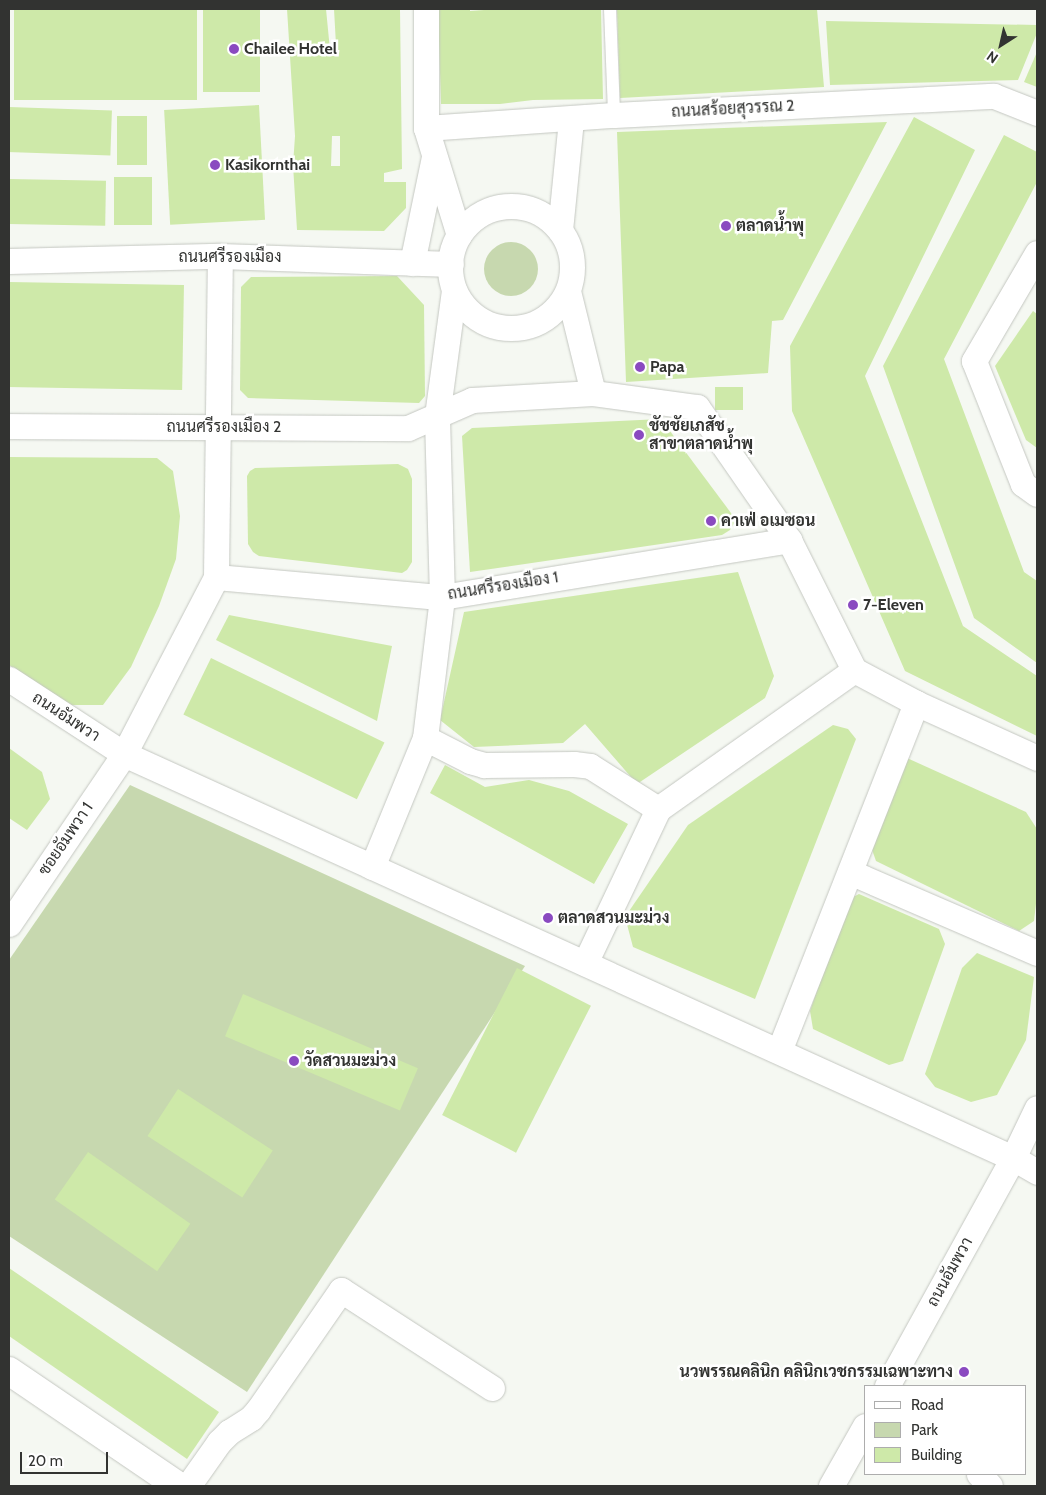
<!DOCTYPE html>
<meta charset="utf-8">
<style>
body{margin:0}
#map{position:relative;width:1046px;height:1495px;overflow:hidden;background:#f5f8f2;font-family:Cabin,Sarabun,sans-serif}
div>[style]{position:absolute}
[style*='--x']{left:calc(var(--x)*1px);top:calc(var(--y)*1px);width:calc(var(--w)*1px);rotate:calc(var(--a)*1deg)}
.green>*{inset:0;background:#c7d8af}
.round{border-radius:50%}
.building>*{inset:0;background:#cee9a9;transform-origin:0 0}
.roads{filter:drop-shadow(0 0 1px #c4c7c1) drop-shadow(0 0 1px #c4c7c1)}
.lane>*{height:12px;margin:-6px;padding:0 6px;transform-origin:6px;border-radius:6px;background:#fff}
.street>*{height:25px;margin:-12.5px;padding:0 12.5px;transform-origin:12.5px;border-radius:12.5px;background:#fff}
.street>.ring{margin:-12.5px;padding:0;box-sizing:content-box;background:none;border:25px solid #fff;border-radius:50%}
.secondary>*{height:28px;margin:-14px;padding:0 14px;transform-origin:14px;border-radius:14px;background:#fff}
.dots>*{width:14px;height:14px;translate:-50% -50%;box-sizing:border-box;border:2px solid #fff;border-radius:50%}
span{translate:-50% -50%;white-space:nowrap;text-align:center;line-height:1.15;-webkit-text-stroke:5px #fff;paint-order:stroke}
.poi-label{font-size:16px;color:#323331;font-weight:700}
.left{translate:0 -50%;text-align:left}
.right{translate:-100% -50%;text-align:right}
.street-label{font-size:16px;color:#323331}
.frame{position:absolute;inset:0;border:10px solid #323331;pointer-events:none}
.legend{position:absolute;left:864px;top:1385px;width:162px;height:90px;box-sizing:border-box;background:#fff;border:1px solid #adadad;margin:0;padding:6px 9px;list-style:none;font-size:15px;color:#323331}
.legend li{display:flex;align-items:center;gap:10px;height:25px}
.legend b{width:25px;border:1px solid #adadad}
.north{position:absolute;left:976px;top:20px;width:50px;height:50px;-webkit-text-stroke:4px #fff;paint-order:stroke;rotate:215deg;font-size:14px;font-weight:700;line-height:20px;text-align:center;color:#323331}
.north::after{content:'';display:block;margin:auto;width:18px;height:22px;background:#323331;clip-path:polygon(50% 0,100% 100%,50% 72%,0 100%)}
.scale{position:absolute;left:20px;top:1452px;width:88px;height:22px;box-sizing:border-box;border:2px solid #323331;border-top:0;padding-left:6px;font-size:15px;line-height:18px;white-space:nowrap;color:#323331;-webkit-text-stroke:4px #fff;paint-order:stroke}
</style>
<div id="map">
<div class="green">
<div class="round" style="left:484px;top:242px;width:54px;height:54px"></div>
<div style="clip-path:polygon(130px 785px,525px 966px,247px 1392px,9px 1236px,9px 960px)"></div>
</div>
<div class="building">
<div style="left:14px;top:9px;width:183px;height:91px"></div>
<div style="left:203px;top:9px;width:57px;height:83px"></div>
<div style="clip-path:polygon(evenodd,287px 9px,326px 9px,330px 50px,336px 45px,334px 9px,400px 9px,402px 169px,384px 173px,384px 182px,406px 182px,406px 208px,384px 231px,297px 230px,293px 165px,295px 136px,287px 9px,332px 136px,340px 136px,340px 166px,331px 166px,332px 136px)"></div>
<div style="clip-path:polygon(438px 9px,470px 9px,470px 11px,498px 9px,601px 9px,603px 99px,533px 100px,500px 104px,441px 104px)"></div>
<div style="clip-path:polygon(649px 9px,817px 9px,824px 87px,620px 98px,617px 10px)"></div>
<div style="clip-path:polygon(826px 21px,1037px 25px,1037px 33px,1018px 80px,830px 85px)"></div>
<div style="clip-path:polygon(1037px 52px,1037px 87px,1024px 82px)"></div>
<div style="left:259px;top:105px;width:115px;height:95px;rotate:87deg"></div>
<div style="left:9px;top:107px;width:103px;height:45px;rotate:2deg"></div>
<div style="left:117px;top:116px;width:30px;height:49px"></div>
<div style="clip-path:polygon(914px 117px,975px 150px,865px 376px,963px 626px,1037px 676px,1037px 736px,905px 671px,792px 411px,790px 346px)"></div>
<div style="clip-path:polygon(887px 122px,783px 320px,772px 321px,768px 373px,626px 382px,617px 132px)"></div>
<div style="clip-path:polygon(1004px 135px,1037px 152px,1037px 182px,944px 359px,1024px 572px,1037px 581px,1037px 663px,974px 618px,883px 366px)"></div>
<div style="left:114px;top:177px;width:38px;height:48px"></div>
<div style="left:9px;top:179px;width:97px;height:45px;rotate:1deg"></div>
<div style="clip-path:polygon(397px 276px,424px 305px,425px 396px,419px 403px,248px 398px,240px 390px,241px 287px,251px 277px)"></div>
<div style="left:9px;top:282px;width:175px;height:105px;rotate:1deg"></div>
<div style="clip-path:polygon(1033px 311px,1037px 314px,1037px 448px,1026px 440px,995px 366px)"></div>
<div style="left:715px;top:387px;width:28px;height:23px"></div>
<div style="clip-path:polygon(661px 419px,731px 513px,735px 522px,730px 530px,722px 535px,470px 572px,462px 436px,472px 428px)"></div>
<div style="clip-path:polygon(9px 457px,157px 458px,173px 471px,180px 516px,176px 559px,159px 606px,131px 667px,103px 705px,69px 705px,9px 665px)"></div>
<div style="clip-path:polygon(398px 464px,408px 469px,412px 479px,412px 562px,407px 570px,402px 573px,259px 556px,253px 552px,248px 544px,247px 476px,250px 471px,255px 468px)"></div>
<div style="clip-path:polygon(738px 572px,774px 676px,765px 698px,637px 784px,585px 724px,563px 743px,474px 747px,440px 720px,464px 612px)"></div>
<div style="clip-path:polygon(229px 615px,392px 646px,377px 721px,216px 640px)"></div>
<div style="left:211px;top:658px;width:193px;height:63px;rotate:26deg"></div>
<div style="clip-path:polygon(833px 725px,848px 729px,856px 739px,755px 999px,633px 947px,625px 917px,688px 825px)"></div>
<div style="clip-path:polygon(9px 748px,42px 772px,50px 799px,27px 830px,9px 818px)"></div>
<div style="clip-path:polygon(907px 758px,1026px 812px,1037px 829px,1037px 895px,1034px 921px,1019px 931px,876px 861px,870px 844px)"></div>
<div style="clip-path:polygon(445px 765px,485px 787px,529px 780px,569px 791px,628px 824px,594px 884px,430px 793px)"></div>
<div style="clip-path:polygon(859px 894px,939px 929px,945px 944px,903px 1061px,889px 1065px,813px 1029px,810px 1011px,847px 900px)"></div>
<div style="clip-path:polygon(977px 953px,1034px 977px,1026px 1040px,997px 1095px,971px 1102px,935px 1087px,925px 1074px,962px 968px)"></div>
<div style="left:517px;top:968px;width:83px;height:165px;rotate:27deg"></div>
<div style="left:243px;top:994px;width:190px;height:46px;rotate:23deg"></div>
<div style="left:178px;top:1089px;width:113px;height:56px;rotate:33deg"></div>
<div style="left:88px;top:1152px;width:125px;height:58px;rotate:35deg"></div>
<div style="clip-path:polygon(9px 1268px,219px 1412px,187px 1459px,9px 1336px)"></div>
</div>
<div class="roads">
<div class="lane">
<div style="--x:610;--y:9;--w:106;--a:87.8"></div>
</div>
<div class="street">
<div style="--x:426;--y:9;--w:119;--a:90"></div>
<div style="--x:426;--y:128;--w:112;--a:72.9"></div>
<div style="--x:426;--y:128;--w:188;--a:-4"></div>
<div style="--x:614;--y:115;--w:380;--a:-2.9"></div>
<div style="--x:994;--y:96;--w:46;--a:21.6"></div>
<div class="ring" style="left:450px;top:206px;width:97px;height:97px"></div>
<div style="--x:560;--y:230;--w:112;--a:-84.3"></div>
<div style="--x:1037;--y:253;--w:125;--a:120.3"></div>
<div style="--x:974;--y:361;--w:132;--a:68.3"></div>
<div style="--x:1023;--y:484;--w:17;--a:36"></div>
<div style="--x:9;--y:261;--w:211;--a:-1.4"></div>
<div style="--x:220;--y:256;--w:231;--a:2"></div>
<div style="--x:412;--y:263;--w:108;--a:-78.3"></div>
<div style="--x:568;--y:291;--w:105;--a:76.2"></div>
<div style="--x:9;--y:426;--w:399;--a:0.3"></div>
<div style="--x:408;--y:428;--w:70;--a:-23.6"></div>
<div style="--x:472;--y:400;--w:121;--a:-3.3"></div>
<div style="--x:593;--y:393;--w:105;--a:7.7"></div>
<div style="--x:697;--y:407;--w:162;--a:55.3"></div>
<div style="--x:789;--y:540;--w:145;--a:63.4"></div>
<div style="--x:854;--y:670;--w:70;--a:28"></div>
<div style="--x:916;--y:703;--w:133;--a:24.4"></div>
<div style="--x:216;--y:577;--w:227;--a:5.1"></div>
<div style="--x:442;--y:597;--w:352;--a:-9.3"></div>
<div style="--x:9;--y:679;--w:137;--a:33.1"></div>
<div style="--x:124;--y:754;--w:976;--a:24.44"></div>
<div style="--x:1013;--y:1158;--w:28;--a:30"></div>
<div style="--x:425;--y:738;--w:51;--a:27.1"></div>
<div style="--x:470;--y:761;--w:15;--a:16"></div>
<div style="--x:484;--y:765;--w:90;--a:-0.6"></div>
<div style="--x:574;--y:764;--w:16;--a:7"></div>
<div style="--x:590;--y:766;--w:80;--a:32.3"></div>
<div style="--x:372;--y:867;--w:139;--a:-67.7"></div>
<div style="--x:425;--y:738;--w:142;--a:-83.1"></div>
<div style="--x:442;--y:597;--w:181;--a:-91.6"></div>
<div style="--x:437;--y:416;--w:127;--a:-82.3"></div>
<div style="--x:850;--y:872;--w:204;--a:23.4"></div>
<div style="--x:9;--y:924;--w:205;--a:-55.9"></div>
<div style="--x:124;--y:754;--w:199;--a:-62.5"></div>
<div style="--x:216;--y:577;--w:321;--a:-89.3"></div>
<div style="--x:585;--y:963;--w:170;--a:-64.6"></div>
<div style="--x:658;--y:809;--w:240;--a:-35.3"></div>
<div style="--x:779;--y:1051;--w:374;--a:-68.5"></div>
<div style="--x:887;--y:1386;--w:260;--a:-61.1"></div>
<div style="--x:1013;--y:1158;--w:55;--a:-64.4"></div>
<div style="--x:979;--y:1474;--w:16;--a:47"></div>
<div style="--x:188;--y:1486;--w:54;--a:-54.8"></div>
<div style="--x:219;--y:1442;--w:14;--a:-45"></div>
<div style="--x:229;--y:1432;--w:26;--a:-32"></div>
<div style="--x:251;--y:1418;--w:11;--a:-49"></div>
<div style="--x:258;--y:1410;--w:146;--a:-55.3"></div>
<div style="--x:341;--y:1290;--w:180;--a:33"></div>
<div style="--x:831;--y:1486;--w:69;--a:-60.5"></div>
</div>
<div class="secondary">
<div style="--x:9;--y:1371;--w:204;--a:34.2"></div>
</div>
</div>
<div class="dots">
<div style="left:234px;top:49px;background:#8a4ac0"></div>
<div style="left:215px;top:165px;background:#8a4ac0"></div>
<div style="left:726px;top:226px;background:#8a4ac0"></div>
<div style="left:640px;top:367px;background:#8a4ac0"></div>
<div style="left:639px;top:435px;background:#8a4ac0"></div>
<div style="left:711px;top:521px;background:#8a4ac0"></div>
<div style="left:853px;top:605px;background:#8a4ac0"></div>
<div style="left:548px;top:918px;background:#8a4ac0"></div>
<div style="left:294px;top:1061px;background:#8a4ac0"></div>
<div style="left:964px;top:1372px;background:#8a4ac0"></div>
</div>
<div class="poi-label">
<span class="left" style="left:244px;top:49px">Chailee Hotel</span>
<span class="left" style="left:225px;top:165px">Kasikornthai</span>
<span class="left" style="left:736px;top:226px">ตลาดน้ำพุ</span>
<span class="left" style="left:650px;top:367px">Papa</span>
<span class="left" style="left:649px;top:435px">ชัชชัยเภสัช<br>สาขาตลาดน้ำพุ</span>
<span class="left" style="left:721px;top:521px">คาเฟ่ อเมซอน</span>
<span class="left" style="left:863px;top:605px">7-Eleven</span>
<span class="left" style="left:558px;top:918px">ตลาดสวนมะม่วง</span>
<span class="left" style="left:304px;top:1061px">วัดสวนมะม่วง</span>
<span class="right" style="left:953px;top:1372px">นวพรรณคลินิก คลินิกเวชกรรมเฉพาะทาง</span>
</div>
<div class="street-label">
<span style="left:733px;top:109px;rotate:-3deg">ถนนสร้อยสุวรรณ 2</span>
<span style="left:230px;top:257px">ถนนศรีรองเมือง</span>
<span style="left:224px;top:427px">ถนนศรีรองเมือง 2</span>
<span style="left:503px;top:586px;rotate:-9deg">ถนนศรีรองเมือง 1</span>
<span style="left:66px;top:717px;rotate:33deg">ถนนอัมพวา</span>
<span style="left:66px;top:839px;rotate:-56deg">ซอยอัมพวา 1</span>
<span style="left:950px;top:1272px;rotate:-61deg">ถนนอัมพวา</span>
</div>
<div class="frame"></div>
<ul class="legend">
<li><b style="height:6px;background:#fff"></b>Road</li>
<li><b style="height:14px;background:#c7d8af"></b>Park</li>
<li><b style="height:14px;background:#cee9a9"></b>Building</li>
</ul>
<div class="north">N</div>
<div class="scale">20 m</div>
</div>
